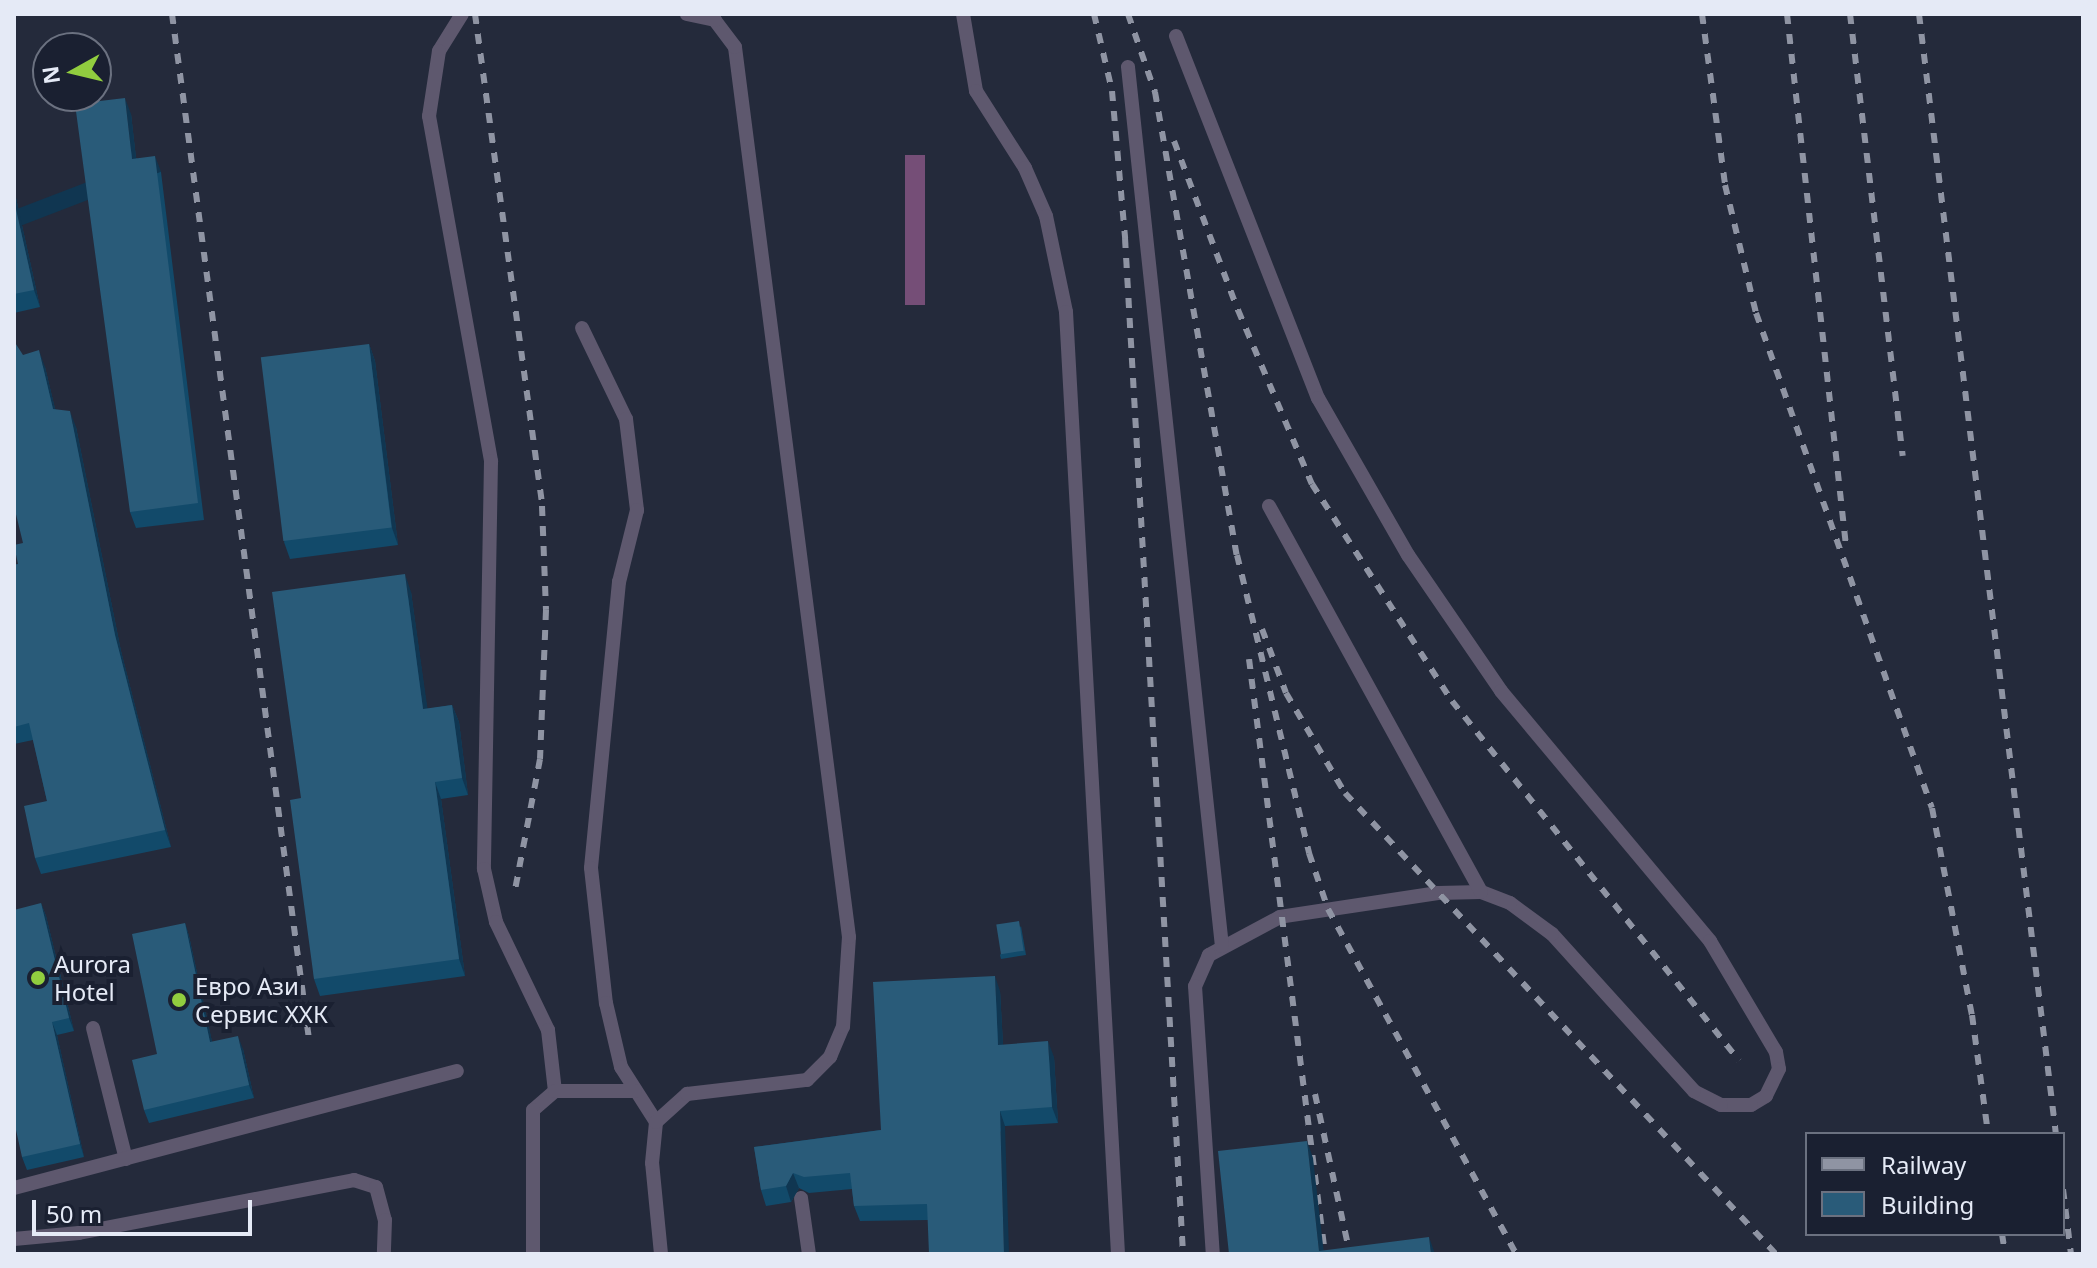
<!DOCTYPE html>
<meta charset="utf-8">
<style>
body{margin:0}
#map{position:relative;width:2097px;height:1268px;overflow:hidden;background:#242a3b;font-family:"Noto Sans",sans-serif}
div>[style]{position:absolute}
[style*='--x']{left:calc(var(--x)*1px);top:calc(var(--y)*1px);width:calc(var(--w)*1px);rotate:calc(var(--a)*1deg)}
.forest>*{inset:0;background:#754e77;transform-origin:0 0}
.service>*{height:14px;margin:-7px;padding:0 7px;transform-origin:7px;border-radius:7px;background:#5e586e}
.rail>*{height:6px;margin-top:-3px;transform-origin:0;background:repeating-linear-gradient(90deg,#8f94a3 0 10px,transparent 0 20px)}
.wall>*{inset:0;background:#124a6a}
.shaded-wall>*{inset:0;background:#103651;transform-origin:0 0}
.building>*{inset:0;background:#295b79;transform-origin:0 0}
.dots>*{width:22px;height:22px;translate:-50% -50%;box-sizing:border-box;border:4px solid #1a2031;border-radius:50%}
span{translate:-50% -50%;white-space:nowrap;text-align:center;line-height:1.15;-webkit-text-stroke:8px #1a2031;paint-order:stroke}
.poi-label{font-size:24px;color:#e5eaf6}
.left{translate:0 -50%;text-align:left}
.frame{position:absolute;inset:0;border:16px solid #e5eaf6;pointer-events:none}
.legend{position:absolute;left:1805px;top:1132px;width:260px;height:104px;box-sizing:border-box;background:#1a2031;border:2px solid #6b7180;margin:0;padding:10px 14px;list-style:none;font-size:24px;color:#e5eaf6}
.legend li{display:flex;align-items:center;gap:16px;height:40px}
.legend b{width:40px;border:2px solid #6b7180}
.north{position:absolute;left:32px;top:32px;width:80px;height:80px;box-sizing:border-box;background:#1a2031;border:2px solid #6b7180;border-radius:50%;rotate:262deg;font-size:22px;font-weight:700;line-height:32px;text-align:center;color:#e5eaf6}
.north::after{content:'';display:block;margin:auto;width:28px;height:36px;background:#91cd3f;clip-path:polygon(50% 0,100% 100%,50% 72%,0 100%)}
.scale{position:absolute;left:32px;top:1200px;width:220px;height:36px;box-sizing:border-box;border:4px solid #e5eaf6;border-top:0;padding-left:10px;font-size:24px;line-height:28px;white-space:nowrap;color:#e5eaf6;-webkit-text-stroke:6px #1a2031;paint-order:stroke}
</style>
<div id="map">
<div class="forest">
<div style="left:905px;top:155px;width:20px;height:150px"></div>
</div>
<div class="service">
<div style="--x:462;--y:14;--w:44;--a:121.9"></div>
<div style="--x:439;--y:51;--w:66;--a:98.7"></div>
<div style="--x:429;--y:116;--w:351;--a:79.8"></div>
<div style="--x:491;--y:461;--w:408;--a:91"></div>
<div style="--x:484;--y:869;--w:54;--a:77.2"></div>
<div style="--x:496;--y:922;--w:120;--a:64.3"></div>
<div style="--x:548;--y:1030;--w:61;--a:83.5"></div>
<div style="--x:555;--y:1091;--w:29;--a:139"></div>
<div style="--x:533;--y:1110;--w:144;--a:90"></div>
<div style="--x:963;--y:14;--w:78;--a:80.4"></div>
<div style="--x:976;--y:91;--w:91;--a:57.5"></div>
<div style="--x:1025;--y:168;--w:52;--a:66.4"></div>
<div style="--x:1046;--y:216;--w:98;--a:78.2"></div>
<div style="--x:1066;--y:312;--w:943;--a:86.84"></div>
<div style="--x:1176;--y:36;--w:389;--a:68.6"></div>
<div style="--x:1318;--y:398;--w:181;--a:60.2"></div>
<div style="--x:1408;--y:555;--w:165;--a:55.6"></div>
<div style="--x:1501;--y:691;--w:326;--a:50.1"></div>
<div style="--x:1710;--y:941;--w:129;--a:59.3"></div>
<div style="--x:1776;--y:1052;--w:17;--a:80"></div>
<div style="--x:1779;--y:1069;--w:30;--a:116"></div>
<div style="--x:1766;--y:1096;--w:17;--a:149"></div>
<div style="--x:1751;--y:1105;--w:30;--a:180"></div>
<div style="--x:1721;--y:1105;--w:30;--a:-153"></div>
<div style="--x:1694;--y:1091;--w:212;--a:-132.1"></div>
<div style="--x:1552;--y:934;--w:52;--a:-143.6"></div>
<div style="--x:1510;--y:903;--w:31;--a:-159"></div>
<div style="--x:1481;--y:892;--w:43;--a:178.7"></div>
<div style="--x:1438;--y:893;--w:160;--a:171.4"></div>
<div style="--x:1280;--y:917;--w:81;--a:151.8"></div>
<div style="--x:1209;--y:955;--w:34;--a:114"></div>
<div style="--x:1195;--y:986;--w:269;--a:86.2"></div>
<div style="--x:1128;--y:67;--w:884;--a:83.9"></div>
<div style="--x:582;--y:328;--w:101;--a:64.2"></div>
<div style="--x:626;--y:419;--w:92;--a:83.1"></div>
<div style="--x:637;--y:510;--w:74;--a:104"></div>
<div style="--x:619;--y:582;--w:287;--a:95.6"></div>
<div style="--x:591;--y:868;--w:136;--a:83.7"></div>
<div style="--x:606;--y:1003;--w:66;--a:76.8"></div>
<div style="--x:621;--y:1067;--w:65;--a:57.5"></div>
<div style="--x:1269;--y:506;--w:440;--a:61.2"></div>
<div style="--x:93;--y:1028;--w:135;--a:75.9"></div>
<div style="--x:555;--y:1091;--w:80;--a:0"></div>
<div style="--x:14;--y:1188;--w:458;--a:-14.8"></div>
<div style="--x:801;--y:1198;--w:57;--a:81.9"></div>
<div style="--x:14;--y:1239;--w:65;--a:-5.3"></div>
<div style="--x:79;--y:1233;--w:280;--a:-10.9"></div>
<div style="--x:354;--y:1180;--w:23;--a:18"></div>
<div style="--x:376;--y:1187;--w:34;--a:75"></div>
<div style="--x:385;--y:1220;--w:34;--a:92"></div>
<div style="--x:661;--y:1254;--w:91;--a:-95.6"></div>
<div style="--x:652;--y:1163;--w:41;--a:-84.4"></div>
<div style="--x:656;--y:1122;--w:42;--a:-42.1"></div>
<div style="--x:687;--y:1094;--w:121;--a:-6.7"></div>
<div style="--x:807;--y:1080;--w:33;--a:-45"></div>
<div style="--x:830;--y:1057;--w:33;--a:-67"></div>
<div style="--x:843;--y:1027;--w:90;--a:-86.2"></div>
<div style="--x:849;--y:937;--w:897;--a:-97.3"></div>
<div style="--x:735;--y:47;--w:34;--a:-127"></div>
<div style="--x:715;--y:20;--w:29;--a:-168"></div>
</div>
<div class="rail">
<div style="--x:172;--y:14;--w:1034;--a:82.39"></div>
<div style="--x:475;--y:14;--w:497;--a:82.2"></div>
<div style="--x:542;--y:506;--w:104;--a:87.8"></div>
<div style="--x:546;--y:610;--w:149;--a:92.3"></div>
<div style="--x:540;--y:759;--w:133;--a:100.8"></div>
<div style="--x:1094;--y:14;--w:79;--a:76.8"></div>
<div style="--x:1112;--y:91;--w:148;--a:84.9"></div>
<div style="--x:1125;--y:238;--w:1018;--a:86.73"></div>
<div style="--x:1128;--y:14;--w:83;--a:70.9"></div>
<div style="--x:1155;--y:92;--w:470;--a:80"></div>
<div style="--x:1237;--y:555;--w:307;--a:76.4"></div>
<div style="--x:1309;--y:853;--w:59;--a:71.3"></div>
<div style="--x:1328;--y:909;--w:393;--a:61.4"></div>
<div style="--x:1702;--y:14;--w:173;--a:82.3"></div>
<div style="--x:1725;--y:185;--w:132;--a:76.4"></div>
<div style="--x:1756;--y:313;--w:525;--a:70.43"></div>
<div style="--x:1932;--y:808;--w:211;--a:79.1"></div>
<div style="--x:1972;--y:1015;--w:120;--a:82.3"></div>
<div style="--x:1787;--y:14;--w:535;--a:83.67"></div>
<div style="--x:1850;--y:14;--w:445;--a:83.2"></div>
<div style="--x:1919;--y:14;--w:1128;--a:83.03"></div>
<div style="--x:1174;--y:141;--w:181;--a:69.3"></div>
<div style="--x:1238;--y:310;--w:189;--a:67"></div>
<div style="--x:1312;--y:484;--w:258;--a:57.2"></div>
<div style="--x:1452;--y:701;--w:460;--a:51.4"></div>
<div style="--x:1262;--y:629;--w:68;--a:69.4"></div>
<div style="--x:1286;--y:693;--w:116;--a:59.5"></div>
<div style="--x:1345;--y:793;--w:631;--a:46.93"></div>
<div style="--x:1249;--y:659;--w:600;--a:82.72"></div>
<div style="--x:1315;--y:1094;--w:164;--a:77.7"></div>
<div style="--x:2063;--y:1189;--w:65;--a:83"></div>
<div style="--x:2002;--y:1234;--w:20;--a:81"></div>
</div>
<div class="wall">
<div style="clip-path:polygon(131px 114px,136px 158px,161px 172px,204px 520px,136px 528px,130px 512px)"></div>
<div style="clip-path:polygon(14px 189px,40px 307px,14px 313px)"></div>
<div style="clip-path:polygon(369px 344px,375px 361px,398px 545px,290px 559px,284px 542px)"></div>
<div style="clip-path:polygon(23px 355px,45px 367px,55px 409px,76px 427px,121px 651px,171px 847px,41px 874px,35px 858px,47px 801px,33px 740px,14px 744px,14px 565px,18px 564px,23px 543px)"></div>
<div style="clip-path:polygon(411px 592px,427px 709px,452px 705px,459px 722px,468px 795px,441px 799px,465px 976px,320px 996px,314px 979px,301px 798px)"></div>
<div style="clip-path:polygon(41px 903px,46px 916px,74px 1031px,57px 1035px,84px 1157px,27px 1170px,22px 1157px)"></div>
<div style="clip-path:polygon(185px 923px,189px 936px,212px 1042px,243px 1049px,254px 1098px,149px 1123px,144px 1110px,157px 1054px)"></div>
<div style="clip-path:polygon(1021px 926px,1026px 955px,1001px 959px,1000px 955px)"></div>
<div style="clip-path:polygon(1000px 991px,1003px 1045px,1054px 1057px,1058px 1123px,1005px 1126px,928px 1220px,860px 1221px,854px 1206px,852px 1189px,809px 1193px,799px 1188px,791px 1202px,766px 1206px,761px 1190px,754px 1147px,881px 1130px)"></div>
</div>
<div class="shaded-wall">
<div style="clip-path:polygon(125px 98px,131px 114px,138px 175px,132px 159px)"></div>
<div style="left:155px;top:156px;width:17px;height:350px;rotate:69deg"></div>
<div style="clip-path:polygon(14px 189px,40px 307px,34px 290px,14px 200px)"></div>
<div style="clip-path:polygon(369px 344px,375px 361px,398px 545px,392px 528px)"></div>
<div style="clip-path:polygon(39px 350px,45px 367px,59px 425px,53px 409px)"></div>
<div style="clip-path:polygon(70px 411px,76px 427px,121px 651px,171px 847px,165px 830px,115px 635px)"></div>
<div style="clip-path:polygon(405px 574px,411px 592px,430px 726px,423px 709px)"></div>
<div style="clip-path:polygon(452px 705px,459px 722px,468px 795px,462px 778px)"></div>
<div style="clip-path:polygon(435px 782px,441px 799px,465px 976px,459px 959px)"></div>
<div style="clip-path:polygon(41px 903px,46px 916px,74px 1031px,69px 1018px)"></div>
<div style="clip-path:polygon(185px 923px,189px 936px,215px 1055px,210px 1042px)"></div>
<div style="clip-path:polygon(995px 976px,1000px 991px,1004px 1061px,998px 1045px)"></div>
<div style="clip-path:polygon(52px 1022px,57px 1035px,84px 1157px,80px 1144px)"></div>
<div style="clip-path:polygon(238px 1036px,243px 1049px,254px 1098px,249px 1085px)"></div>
<div style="clip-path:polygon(1048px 1041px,1054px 1057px,1058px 1123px,1052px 1107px)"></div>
<div style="clip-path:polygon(1000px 1111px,1005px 1126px,1009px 1254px,1004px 1254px)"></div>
<div style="clip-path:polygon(1307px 1141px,1313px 1158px,1324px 1254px,1319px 1251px)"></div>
<div style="clip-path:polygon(793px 1173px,799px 1188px,791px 1202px,786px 1186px)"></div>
<div style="clip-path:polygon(1429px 1237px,1435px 1254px,1431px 1254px)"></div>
</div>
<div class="building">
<div style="clip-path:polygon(125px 98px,132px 159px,155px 156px,198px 503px,130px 512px,75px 104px)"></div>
<div style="clip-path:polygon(14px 200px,34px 290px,14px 294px)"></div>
<div style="clip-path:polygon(14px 341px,23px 355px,39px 350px,53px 409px,70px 411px,115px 635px,165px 830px,35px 858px,24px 806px,47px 801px,29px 723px,14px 727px,14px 565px,18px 564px,14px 545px,23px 543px,14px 506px)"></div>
<div style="left:369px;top:344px;width:185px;height:109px;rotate:83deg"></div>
<div style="clip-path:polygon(405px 574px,423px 709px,452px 705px,462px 778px,435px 782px,459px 959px,314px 979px,290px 800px,301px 798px,272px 592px)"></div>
<div style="clip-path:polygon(41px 903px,69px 1018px,52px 1022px,80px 1144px,22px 1157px,14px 1121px,14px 910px)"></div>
<div style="left:1019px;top:921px;width:30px;height:23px;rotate:81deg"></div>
<div style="clip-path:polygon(185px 923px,210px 1042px,238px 1036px,249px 1085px,144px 1110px,132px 1060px,157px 1054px,132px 934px)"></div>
<div style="clip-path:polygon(995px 976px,998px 1045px,1048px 1041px,1052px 1107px,1000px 1111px,1004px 1254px,929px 1254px,927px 1204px,854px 1206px,850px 1173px,804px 1177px,793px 1173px,786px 1186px,761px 1190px,754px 1147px,881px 1130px,873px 982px)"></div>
<div style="clip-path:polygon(1307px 1141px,1319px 1251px,1429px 1237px,1431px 1254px,1229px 1254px,1218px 1151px)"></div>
</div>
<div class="dots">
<div style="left:38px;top:978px;background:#91cd3f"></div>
<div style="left:179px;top:1000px;background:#91cd3f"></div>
</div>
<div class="poi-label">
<span class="left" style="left:54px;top:978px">Aurora<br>Hotel</span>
<span class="left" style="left:195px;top:1000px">Евро Ази<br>Сервис ХХК</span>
</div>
<div class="frame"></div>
<ul class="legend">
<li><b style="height:10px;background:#8f94a3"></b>Railway</li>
<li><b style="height:22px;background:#295b79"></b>Building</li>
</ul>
<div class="north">N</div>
<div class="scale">50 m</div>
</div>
